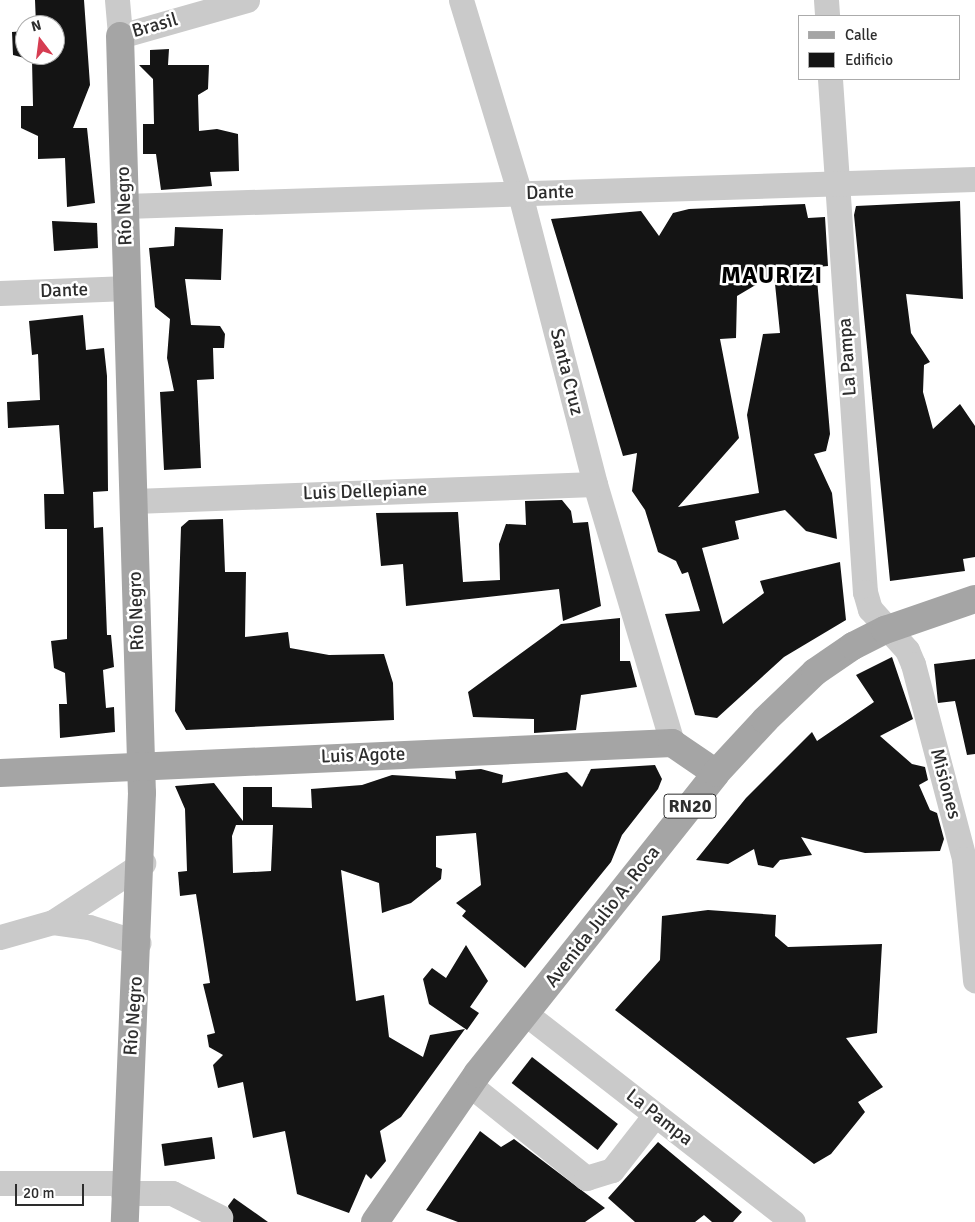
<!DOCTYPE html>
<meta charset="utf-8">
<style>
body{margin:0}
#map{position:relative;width:975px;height:1222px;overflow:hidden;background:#fff;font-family:Signika,sans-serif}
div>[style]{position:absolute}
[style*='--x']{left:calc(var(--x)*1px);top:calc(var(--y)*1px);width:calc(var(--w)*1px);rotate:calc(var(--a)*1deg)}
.building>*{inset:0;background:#141414;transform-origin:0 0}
.minor>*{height:25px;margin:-12.5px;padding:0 12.5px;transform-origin:12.5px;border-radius:12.5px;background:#cacaca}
.major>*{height:28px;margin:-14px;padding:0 14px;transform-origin:14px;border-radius:14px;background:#a5a5a5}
span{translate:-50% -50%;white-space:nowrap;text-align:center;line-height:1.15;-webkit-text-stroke:5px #fff;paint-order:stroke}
.shield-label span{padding:1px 4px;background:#fff;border:1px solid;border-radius:4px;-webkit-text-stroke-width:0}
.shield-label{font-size:18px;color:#2d2d2d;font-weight:700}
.street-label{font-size:19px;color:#2d2d2d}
.district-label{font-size:24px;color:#000;font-weight:700;letter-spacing:1px}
.legend{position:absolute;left:798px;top:15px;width:162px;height:65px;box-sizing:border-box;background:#fff;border:1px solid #ababab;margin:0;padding:6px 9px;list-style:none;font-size:15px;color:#2d2d2d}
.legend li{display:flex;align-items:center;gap:10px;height:25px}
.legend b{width:25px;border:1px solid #ababab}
.north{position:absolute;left:15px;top:15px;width:50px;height:50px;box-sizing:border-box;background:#fff;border:1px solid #ababab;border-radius:50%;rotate:345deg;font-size:14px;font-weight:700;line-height:20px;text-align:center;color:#2d2d2d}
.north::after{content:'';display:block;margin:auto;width:18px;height:22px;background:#d63d52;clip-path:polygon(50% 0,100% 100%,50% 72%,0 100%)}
.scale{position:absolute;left:15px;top:1184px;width:69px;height:22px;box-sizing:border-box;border:2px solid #2d2d2d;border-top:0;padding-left:6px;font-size:15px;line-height:18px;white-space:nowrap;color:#2d2d2d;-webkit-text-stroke:4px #fff;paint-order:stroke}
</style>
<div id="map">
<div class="building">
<div style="clip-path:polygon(35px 0,84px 0,90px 85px,73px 128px,87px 128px,95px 203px,67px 207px,65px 158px,38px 159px,38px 136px,21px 128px,21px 106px,33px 106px,32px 60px,13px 55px,12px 32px,25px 31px,25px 55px,55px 55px,55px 25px,36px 25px)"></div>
<div style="clip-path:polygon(169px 49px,168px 65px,209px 65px,208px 89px,198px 95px,199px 131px,217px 129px,238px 134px,239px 171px,210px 172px,212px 186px,161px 190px,156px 154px,143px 154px,143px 124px,154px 124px,153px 79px,139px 65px,150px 65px,150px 50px)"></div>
<div style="clip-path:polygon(960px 201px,963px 299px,906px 294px,911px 333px,930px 362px,924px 365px,923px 392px,933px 429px,960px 404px,975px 426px,975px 557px,963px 559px,965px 571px,890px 581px,854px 215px,856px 206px)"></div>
<div style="clip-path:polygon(evenodd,805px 204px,808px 218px,825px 217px,828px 266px,816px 267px,830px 434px,826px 451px,814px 454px,832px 493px,837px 539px,806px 531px,785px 510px,735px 521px,739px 539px,702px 548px,723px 624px,764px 593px,760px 581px,840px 562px,846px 620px,784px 657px,717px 718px,695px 715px,665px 614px,700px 611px,688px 572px,682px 574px,676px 561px,658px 552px,645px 510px,632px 491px,637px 453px,623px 456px,551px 219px,641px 211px,659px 236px,673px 213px,689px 209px,805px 204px,774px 274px,780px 333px,763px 334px,747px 415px,759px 493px,678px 507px,739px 438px,720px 339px,736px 338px,737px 296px,774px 274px)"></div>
<div style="clip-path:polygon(52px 221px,97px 223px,98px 248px,54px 251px)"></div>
<div style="clip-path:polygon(175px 227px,223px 229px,221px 280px,185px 279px,191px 325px,220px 326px,225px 334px,224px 348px,213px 348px,214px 379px,197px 380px,201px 468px,164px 470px,160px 392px,174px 391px,167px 358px,170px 319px,155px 307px,149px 248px,174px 246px)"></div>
<div style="clip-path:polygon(83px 315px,86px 350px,104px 348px,107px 376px,108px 491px,93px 492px,94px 528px,103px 527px,107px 635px,111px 635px,114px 667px,103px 670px,106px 708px,114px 707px,115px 732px,60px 738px,59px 704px,67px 704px,65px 673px,54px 668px,51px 641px,67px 639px,67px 529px,45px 529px,44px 494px,64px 494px,59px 425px,8px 428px,7px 402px,40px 400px,38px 354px,32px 355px,29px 321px)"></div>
<div style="clip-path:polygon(562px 500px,571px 511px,573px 523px,588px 522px,601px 606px,563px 621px,559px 589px,406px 606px,403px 564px,381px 566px,376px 513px,458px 512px,463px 582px,500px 580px,499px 544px,506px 524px,526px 525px,525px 501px)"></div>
<div style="clip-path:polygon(223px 519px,225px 572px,246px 572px,245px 637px,288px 632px,290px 648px,329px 655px,384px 654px,393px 683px,394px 720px,186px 730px,175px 711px,181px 527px,189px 520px)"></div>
<div style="clip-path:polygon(620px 618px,620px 661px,630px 661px,637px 687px,581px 695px,576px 730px,534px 733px,534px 719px,473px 717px,468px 692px,561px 624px)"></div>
<div style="clip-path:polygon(892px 657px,913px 719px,880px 736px,912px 764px,925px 767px,928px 780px,919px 785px,930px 810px,937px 813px,944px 839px,940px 851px,865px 853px,801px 837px,812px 855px,780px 860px,773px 868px,758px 865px,754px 849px,728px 864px,696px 860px,746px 798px,812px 732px,817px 741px,874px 702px,856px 675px)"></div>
<div style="clip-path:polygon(975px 659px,975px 754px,967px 755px,955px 701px,938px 703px,934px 664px)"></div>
<div style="clip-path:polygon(evenodd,655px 765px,662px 779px,658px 789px,622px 835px,611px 862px,525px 968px,462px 916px,466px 911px,456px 903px,481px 885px,476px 833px,436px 836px,436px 867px,442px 869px,441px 879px,411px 903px,382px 913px,379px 883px,341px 870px,356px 1001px,384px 995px,389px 1037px,423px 1057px,430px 1035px,465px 1029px,401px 1117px,380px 1131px,386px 1161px,371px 1179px,366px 1174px,349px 1213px,297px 1194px,285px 1131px,253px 1138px,243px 1082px,218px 1088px,213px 1065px,223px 1055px,209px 1047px,207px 1035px,215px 1033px,203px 984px,210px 983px,196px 894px,180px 896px,178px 872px,187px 871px,185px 809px,175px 786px,214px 783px,243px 821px,243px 787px,272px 787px,272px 807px,312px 808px,311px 789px,362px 785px,392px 775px,456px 779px,455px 771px,481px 769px,503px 775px,502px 783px,567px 772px,582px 787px,591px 769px,655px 765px,236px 825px,273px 825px,271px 871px,233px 873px,232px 836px,236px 825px)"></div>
<div style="clip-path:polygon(708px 910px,776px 915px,775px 936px,788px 947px,882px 944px,877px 1033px,846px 1038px,883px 1087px,858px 1102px,865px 1112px,831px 1154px,814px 1164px,615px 1010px,660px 960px,662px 916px)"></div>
<div style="clip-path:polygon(466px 945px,488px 981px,470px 1007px,479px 1013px,467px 1030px,429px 1004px,423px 979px,432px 968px,446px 978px)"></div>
<div style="left:532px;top:1057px;width:109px;height:33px;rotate:38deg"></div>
<div style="clip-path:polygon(480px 1131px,501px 1147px,514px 1139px,605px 1208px,585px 1222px,458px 1222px,426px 1210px)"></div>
<div style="left:212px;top:1137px;width:22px;height:51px;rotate:82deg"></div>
<div style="clip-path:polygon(658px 1142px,742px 1212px,733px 1222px,712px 1222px,704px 1215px,695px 1222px,635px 1222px,608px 1198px)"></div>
<div style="clip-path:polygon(234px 1198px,268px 1222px,233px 1222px,228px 1206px)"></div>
</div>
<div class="minor">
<div style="--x:117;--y:0;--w:36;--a:85"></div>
<div style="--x:120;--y:36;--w:132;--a:-15.8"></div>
<div style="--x:461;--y:0;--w:203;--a:73.1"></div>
<div style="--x:520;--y:194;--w:300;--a:75.5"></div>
<div style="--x:595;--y:484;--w:270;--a:73.4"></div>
<div style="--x:826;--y:0;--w:16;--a:86"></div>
<div style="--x:830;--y:79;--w:514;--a:86.1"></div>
<div style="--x:865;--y:592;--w:18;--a:74"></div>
<div style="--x:870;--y:609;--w:55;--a:47.9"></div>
<div style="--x:907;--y:650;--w:15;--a:67"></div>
<div style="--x:913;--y:664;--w:202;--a:75.3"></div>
<div style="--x:964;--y:859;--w:122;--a:84.8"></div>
<div style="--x:125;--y:206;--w:850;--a:-1.82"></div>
<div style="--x:0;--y:293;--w:128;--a:-2.2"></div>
<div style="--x:134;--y:501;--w:461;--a:-2.1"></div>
<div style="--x:53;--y:922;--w:36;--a:8"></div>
<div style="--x:89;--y:927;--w:52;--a:17.7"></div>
<div style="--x:0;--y:937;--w:55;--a:-15.8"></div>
<div style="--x:53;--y:922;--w:108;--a:-33.2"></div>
<div style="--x:526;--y:1014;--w:338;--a:37.9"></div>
<div style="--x:470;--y:1085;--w:149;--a:38.7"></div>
<div style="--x:586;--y:1178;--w:27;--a:-17"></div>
<div style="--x:612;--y:1170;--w:70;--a:-52"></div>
<div style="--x:0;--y:1183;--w:124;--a:0"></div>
<div style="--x:123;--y:1193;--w:49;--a:0"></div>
<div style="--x:172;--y:1193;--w:54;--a:26.6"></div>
</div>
<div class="major">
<div style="--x:120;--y:36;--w:757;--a:88.34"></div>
<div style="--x:142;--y:793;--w:429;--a:92.3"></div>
<div style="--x:0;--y:773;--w:673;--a:-2.56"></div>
<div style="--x:672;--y:743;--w:53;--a:34.3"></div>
<div style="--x:375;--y:1222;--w:180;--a:-55.4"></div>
<div style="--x:477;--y:1074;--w:384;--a:-51.5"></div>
<div style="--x:716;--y:773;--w:72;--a:-47.2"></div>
<div style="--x:765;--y:720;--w:69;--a:-43.8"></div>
<div style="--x:815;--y:672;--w:46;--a:-34.4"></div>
<div style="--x:853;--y:646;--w:36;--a:-27"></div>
<div style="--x:885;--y:630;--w:95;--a:-19"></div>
</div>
<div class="shield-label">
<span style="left:690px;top:806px">RN20</span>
</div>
<div class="street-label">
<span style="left:155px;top:26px;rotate:-16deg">Brasil</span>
<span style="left:550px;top:193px;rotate:-2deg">Dante</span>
<span style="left:125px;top:206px;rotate:-92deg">Río Negro</span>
<span style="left:64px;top:291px;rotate:-2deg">Dante</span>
<span style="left:848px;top:357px;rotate:-94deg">La Pampa</span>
<span style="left:566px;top:372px;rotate:76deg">Santa Cruz</span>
<span style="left:365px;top:492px;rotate:-2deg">Luis Dellepiane</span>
<span style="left:137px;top:611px;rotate:-92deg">Río Negro</span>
<span style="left:363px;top:756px;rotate:-2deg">Luis Agote</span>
<span style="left:945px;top:784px;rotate:75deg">Misiones</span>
<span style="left:603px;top:917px;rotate:-52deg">Avenida Julio A. Roca</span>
<span style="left:134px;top:1016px;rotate:-86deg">Río Negro</span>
<span style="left:659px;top:1118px;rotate:38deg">La Pampa</span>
</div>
<div class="district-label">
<span style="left:772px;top:276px">MAURIZI</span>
</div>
<ul class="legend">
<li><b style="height:6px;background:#a5a5a5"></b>Calle</li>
<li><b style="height:14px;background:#141414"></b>Edificio</li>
</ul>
<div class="north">N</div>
<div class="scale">20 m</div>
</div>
